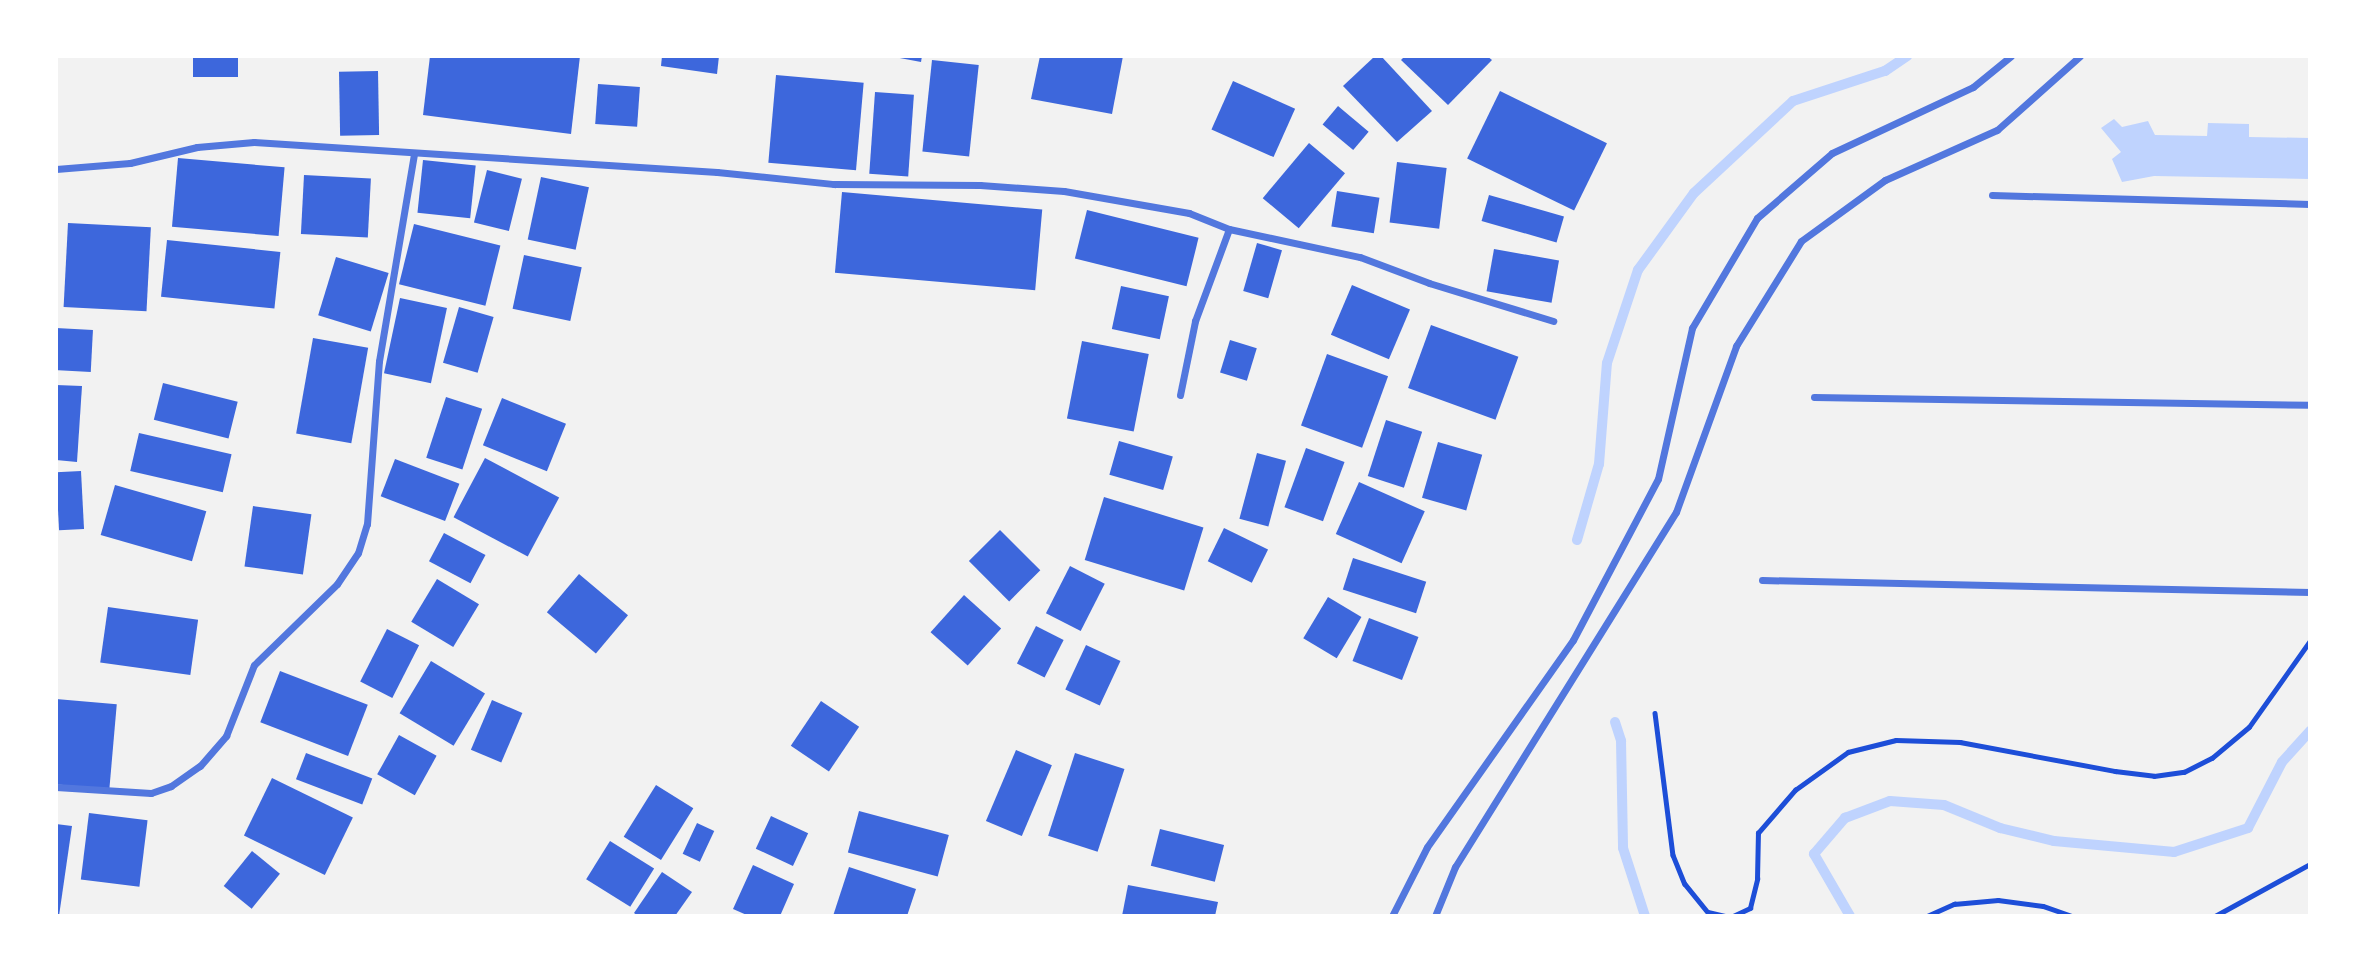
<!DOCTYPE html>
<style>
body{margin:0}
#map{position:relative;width:2366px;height:972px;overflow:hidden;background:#f2f2f2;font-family:Quicksand,sans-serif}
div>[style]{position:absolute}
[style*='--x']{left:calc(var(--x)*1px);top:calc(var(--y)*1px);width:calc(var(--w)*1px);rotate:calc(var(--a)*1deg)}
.water>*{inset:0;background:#bfd3fe}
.stream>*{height:10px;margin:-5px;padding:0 5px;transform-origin:5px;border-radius:5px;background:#bfd3fe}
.building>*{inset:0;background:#3d67dc;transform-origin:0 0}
.path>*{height:4.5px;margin:-2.25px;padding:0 2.25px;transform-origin:2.25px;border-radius:2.25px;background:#1d4ed8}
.minor>*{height:7px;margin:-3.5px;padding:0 3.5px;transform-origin:3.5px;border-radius:3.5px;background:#5277de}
span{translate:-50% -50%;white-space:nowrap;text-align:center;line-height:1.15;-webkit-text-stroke:7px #fff;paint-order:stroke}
.frame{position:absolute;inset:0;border:58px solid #fff;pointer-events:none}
</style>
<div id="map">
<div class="water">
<div style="clip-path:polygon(2114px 119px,2122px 127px,2148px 121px,2155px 135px,2207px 136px,2208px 123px,2249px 124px,2249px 137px,2310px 138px,2310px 179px,2154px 176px,2122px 182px,2112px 159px,2121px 152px,2101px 128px)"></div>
</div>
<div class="stream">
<div style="--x:1577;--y:540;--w:79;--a:-73.9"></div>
<div style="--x:1599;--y:464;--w:101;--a:-85.5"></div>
<div style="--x:1607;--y:363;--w:98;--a:-71.6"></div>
<div style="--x:1638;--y:270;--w:95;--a:-54"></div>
<div style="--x:1694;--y:193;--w:135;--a:-42.9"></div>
<div style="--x:1793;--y:101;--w:97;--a:-18.1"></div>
<div style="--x:1885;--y:71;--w:27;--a:-34"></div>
<div style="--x:1615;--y:722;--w:20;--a:72"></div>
<div style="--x:1621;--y:741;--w:107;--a:88.9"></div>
<div style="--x:1623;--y:848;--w:71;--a:72.1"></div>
<div style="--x:1850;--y:916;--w:72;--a:-120.1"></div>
<div style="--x:1814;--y:854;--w:48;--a:-49.3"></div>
<div style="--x:1845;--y:818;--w:48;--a:-20.7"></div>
<div style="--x:1890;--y:801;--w:54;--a:4.2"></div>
<div style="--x:1944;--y:805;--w:61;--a:22.3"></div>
<div style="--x:2000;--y:828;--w:56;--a:13.5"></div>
<div style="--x:2054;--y:841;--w:121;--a:5.2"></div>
<div style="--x:2174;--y:852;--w:78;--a:-18"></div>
<div style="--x:2248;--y:828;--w:74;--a:-62.7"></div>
<div style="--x:2282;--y:762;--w:42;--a:-47.9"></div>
</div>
<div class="building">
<div style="left:193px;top:56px;width:45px;height:21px"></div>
<div style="clip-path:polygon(430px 56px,580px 56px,571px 134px,423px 115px)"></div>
<div style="clip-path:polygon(662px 56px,719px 56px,717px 74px,661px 66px)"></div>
<div style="clip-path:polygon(889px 56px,922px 56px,921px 62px)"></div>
<div style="clip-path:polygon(1040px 56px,1123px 56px,1112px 114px,1031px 99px)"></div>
<div style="clip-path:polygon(1375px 56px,1381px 56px,1432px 111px,1397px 142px,1343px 86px)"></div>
<div style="clip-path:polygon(1405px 56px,1487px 56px,1492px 60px,1448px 105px,1401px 60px)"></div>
<div style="left:932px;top:60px;width:47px;height:92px;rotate:6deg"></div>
<div style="left:378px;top:71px;width:64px;height:39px;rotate:89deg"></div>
<div style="left:776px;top:75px;width:88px;height:88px;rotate:5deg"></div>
<div style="left:1233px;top:81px;width:68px;height:53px;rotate:24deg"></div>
<div style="left:598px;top:84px;width:42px;height:40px;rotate:4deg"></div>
<div style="left:1500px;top:91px;width:119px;height:75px;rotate:26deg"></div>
<div style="left:875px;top:92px;width:39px;height:82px;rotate:4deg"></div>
<div style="left:1338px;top:106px;width:40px;height:24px;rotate:40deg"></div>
<div style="left:1309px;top:143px;width:47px;height:72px;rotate:40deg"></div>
<div style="left:178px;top:158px;width:107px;height:69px;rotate:5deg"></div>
<div style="left:423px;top:160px;width:53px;height:53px;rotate:6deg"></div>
<div style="left:1397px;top:162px;width:50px;height:61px;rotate:7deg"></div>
<div style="left:487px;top:170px;width:36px;height:54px;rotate:14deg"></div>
<div style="left:304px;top:175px;width:67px;height:59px;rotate:3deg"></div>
<div style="left:541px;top:177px;width:49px;height:64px;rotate:12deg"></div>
<div style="left:1337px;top:191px;width:43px;height:36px;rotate:9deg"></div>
<div style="left:842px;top:192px;width:201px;height:81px;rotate:5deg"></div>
<div style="left:1489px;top:195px;width:78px;height:27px;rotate:16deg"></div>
<div style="left:1087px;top:210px;width:115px;height:50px;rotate:14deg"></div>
<div style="left:68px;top:223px;width:83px;height:84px;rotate:3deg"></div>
<div style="left:414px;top:224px;width:89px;height:62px;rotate:14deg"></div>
<div style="left:167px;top:240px;width:114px;height:57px;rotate:6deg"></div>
<div style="left:1257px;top:243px;width:26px;height:50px;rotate:16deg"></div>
<div style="left:1494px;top:249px;width:66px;height:43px;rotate:10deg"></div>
<div style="left:524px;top:255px;width:59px;height:55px;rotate:12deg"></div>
<div style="left:336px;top:257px;width:55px;height:61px;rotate:17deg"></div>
<div style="left:1352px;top:285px;width:63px;height:54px;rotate:23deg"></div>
<div style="left:1121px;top:286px;width:49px;height:44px;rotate:12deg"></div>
<div style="left:400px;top:298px;width:48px;height:77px;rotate:12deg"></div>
<div style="left:459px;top:307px;width:36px;height:58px;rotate:16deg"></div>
<div style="left:1431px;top:325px;width:93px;height:67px;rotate:20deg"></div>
<div style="left:56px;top:328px;width:37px;height:42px;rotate:3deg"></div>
<div style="left:313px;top:338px;width:56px;height:97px;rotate:10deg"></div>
<div style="left:1230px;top:340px;width:28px;height:34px;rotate:17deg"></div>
<div style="left:1082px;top:341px;width:68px;height:79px;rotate:11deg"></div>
<div style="left:1327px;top:354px;width:65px;height:76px;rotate:20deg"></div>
<div style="left:163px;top:383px;width:77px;height:38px;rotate:14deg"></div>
<div style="clip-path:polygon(56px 385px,82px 386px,77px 462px,56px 460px)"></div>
<div style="left:446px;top:397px;width:38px;height:64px;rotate:18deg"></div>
<div style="left:502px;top:398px;width:69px;height:51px;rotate:22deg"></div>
<div style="left:1386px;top:420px;width:38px;height:59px;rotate:18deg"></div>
<div style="left:139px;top:433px;width:95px;height:39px;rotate:13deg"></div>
<div style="left:1119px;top:441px;width:56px;height:35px;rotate:16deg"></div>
<div style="left:1438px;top:442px;width:46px;height:58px;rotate:16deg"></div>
<div style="left:1306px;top:448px;width:41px;height:63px;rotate:20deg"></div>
<div style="left:1257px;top:453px;width:30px;height:68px;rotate:15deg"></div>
<div style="left:485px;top:458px;width:84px;height:67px;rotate:28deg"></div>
<div style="left:395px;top:459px;width:69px;height:40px;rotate:21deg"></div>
<div style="left:81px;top:471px;width:58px;height:25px;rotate:87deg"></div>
<div style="left:1359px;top:482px;width:72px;height:57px;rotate:24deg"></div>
<div style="left:115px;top:485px;width:95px;height:52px;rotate:16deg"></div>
<div style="left:1104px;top:497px;width:104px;height:66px;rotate:17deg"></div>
<div style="left:253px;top:506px;width:59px;height:61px;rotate:8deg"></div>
<div style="left:1224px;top:528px;width:49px;height:37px;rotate:26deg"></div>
<div style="left:1000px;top:530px;width:57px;height:44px;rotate:45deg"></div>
<div style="left:444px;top:533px;width:47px;height:32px;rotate:28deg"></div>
<div style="left:1353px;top:558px;width:77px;height:33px;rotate:18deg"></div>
<div style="left:1070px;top:566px;width:39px;height:53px;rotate:27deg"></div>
<div style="left:579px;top:574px;width:64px;height:50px;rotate:40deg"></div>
<div style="left:437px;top:579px;width:49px;height:50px;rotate:31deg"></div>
<div style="left:964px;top:595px;width:50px;height:50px;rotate:42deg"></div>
<div style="left:1328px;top:597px;width:39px;height:48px;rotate:31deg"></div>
<div style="left:108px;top:607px;width:91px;height:56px;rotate:8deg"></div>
<div style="left:1369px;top:618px;width:53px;height:46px;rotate:21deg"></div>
<div style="left:1036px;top:626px;width:31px;height:42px;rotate:27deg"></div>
<div style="left:387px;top:629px;width:36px;height:59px;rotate:27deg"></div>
<div style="left:1086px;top:645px;width:38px;height:49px;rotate:25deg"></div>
<div style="left:431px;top:661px;width:63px;height:61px;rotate:31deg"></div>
<div style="left:280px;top:671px;width:94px;height:55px;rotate:21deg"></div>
<div style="left:56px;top:699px;width:61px;height:85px;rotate:5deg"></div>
<div style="left:492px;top:700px;width:33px;height:54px;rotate:23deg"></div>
<div style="left:821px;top:701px;width:46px;height:54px;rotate:34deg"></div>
<div style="left:399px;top:735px;width:43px;height:45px;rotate:29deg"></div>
<div style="left:1016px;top:750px;width:39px;height:77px;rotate:23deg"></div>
<div style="left:306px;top:753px;width:71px;height:28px;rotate:21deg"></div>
<div style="left:1075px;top:753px;width:52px;height:87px;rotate:18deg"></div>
<div style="left:272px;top:778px;width:90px;height:64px;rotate:26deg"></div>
<div style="left:656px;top:785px;width:44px;height:61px;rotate:32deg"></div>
<div style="left:859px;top:811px;width:93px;height:43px;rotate:15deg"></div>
<div style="left:89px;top:813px;width:59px;height:67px;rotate:7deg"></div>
<div style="left:771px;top:816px;width:41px;height:36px;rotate:25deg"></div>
<div style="left:697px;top:823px;width:19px;height:34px;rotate:25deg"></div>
<div style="clip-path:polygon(56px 824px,72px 826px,59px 916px,56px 916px)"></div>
<div style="left:1160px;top:829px;width:66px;height:38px;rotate:14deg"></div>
<div style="left:610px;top:841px;width:52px;height:45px;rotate:32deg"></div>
<div style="left:252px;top:851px;width:36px;height:45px;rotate:39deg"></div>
<div style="clip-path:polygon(753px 865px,794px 884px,780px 916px,749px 916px,733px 909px)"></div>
<div style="clip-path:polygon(849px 867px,916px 889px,907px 916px,833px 916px)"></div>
<div style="clip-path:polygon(662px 872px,692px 892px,675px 916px,638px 916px,634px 913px)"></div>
<div style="clip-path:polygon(1128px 885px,1218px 902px,1215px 916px,1122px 916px)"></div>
</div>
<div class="path">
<div style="--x:1655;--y:713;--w:143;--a:82.8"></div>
<div style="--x:1673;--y:855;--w:31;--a:68"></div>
<div style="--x:1685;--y:884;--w:36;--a:51"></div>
<div style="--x:1708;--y:912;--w:17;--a:13"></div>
<div style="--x:1733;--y:916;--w:19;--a:-25"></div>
<div style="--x:1750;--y:908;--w:30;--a:-76"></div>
<div style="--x:1757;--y:879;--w:46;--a:-88.8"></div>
<div style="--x:1758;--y:833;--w:57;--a:-49.3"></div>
<div style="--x:1795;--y:790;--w:65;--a:-35.6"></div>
<div style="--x:1848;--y:752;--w:49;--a:-14"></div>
<div style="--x:1896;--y:740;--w:64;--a:1.8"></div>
<div style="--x:1960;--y:742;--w:158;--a:10.6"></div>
<div style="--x:2115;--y:771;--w:39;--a:7"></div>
<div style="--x:2154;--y:776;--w:30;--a:-8"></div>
<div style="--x:2184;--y:772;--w:31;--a:-27"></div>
<div style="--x:2212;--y:758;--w:48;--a:-40"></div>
<div style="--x:2249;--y:727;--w:105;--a:-54.7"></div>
<div style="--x:1927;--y:916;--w:30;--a:-24"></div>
<div style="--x:1954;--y:904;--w:44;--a:-5.2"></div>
<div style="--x:1998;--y:900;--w:45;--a:7.6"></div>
<div style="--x:2043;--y:906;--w:31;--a:19"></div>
<div style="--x:2215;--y:916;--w:108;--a:-28.7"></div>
</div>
<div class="minor">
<div style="--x:56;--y:169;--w:74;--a:-4.6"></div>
<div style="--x:130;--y:163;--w:69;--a:-13.4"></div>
<div style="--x:197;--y:147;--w:57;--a:-5"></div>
<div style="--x:254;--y:142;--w:464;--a:3.7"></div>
<div style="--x:717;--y:172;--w:118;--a:5.9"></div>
<div style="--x:834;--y:184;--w:146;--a:0.4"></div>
<div style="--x:980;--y:185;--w:84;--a:4.1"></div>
<div style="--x:1064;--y:191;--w:127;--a:10"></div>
<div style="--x:1189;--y:213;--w:43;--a:21.8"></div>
<div style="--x:1229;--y:229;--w:134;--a:12.1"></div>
<div style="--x:1360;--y:257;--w:74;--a:20.6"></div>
<div style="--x:1429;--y:283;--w:130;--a:17"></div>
<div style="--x:1992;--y:195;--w:318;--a:1.6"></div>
<div style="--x:1180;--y:395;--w:76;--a:-78.5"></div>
<div style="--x:1195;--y:321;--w:98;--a:-69.7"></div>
<div style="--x:1814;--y:397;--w:496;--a:0.9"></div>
<div style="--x:1762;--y:580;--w:548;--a:1.25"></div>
<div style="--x:56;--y:787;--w:95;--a:3.6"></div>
<div style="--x:151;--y:793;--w:21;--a:-19"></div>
<div style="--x:171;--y:786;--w:35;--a:-35"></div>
<div style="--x:200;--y:766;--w:40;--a:-49"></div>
<div style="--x:226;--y:736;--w:76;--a:-68.5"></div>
<div style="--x:254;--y:665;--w:116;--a:-44.3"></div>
<div style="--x:337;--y:584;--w:37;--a:-56"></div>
<div style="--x:358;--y:553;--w:30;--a:-73"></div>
<div style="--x:367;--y:524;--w:163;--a:-85.8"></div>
<div style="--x:379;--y:361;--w:211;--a:-80.4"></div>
<div style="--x:1392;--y:916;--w:77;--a:-63.1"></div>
<div style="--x:1427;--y:847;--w:253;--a:-54.8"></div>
<div style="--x:1573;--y:640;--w:182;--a:-62.2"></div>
<div style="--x:1658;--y:479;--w:155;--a:-77.3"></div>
<div style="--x:1692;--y:328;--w:128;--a:-59.4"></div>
<div style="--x:1757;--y:218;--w:99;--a:-40.9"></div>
<div style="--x:1832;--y:153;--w:156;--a:-25.1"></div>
<div style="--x:1973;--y:87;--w:49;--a:-39.2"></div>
<div style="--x:1435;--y:916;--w:53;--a:-67.8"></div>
<div style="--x:1455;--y:867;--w:418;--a:-58.1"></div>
<div style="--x:1676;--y:512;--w:177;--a:-70.1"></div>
<div style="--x:1736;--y:346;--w:123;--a:-58.2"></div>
<div style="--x:1801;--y:241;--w:104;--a:-36"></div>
<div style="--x:1885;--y:180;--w:123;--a:-24.1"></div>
<div style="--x:1997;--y:130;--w:111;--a:-41.7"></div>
</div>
<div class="frame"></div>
</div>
